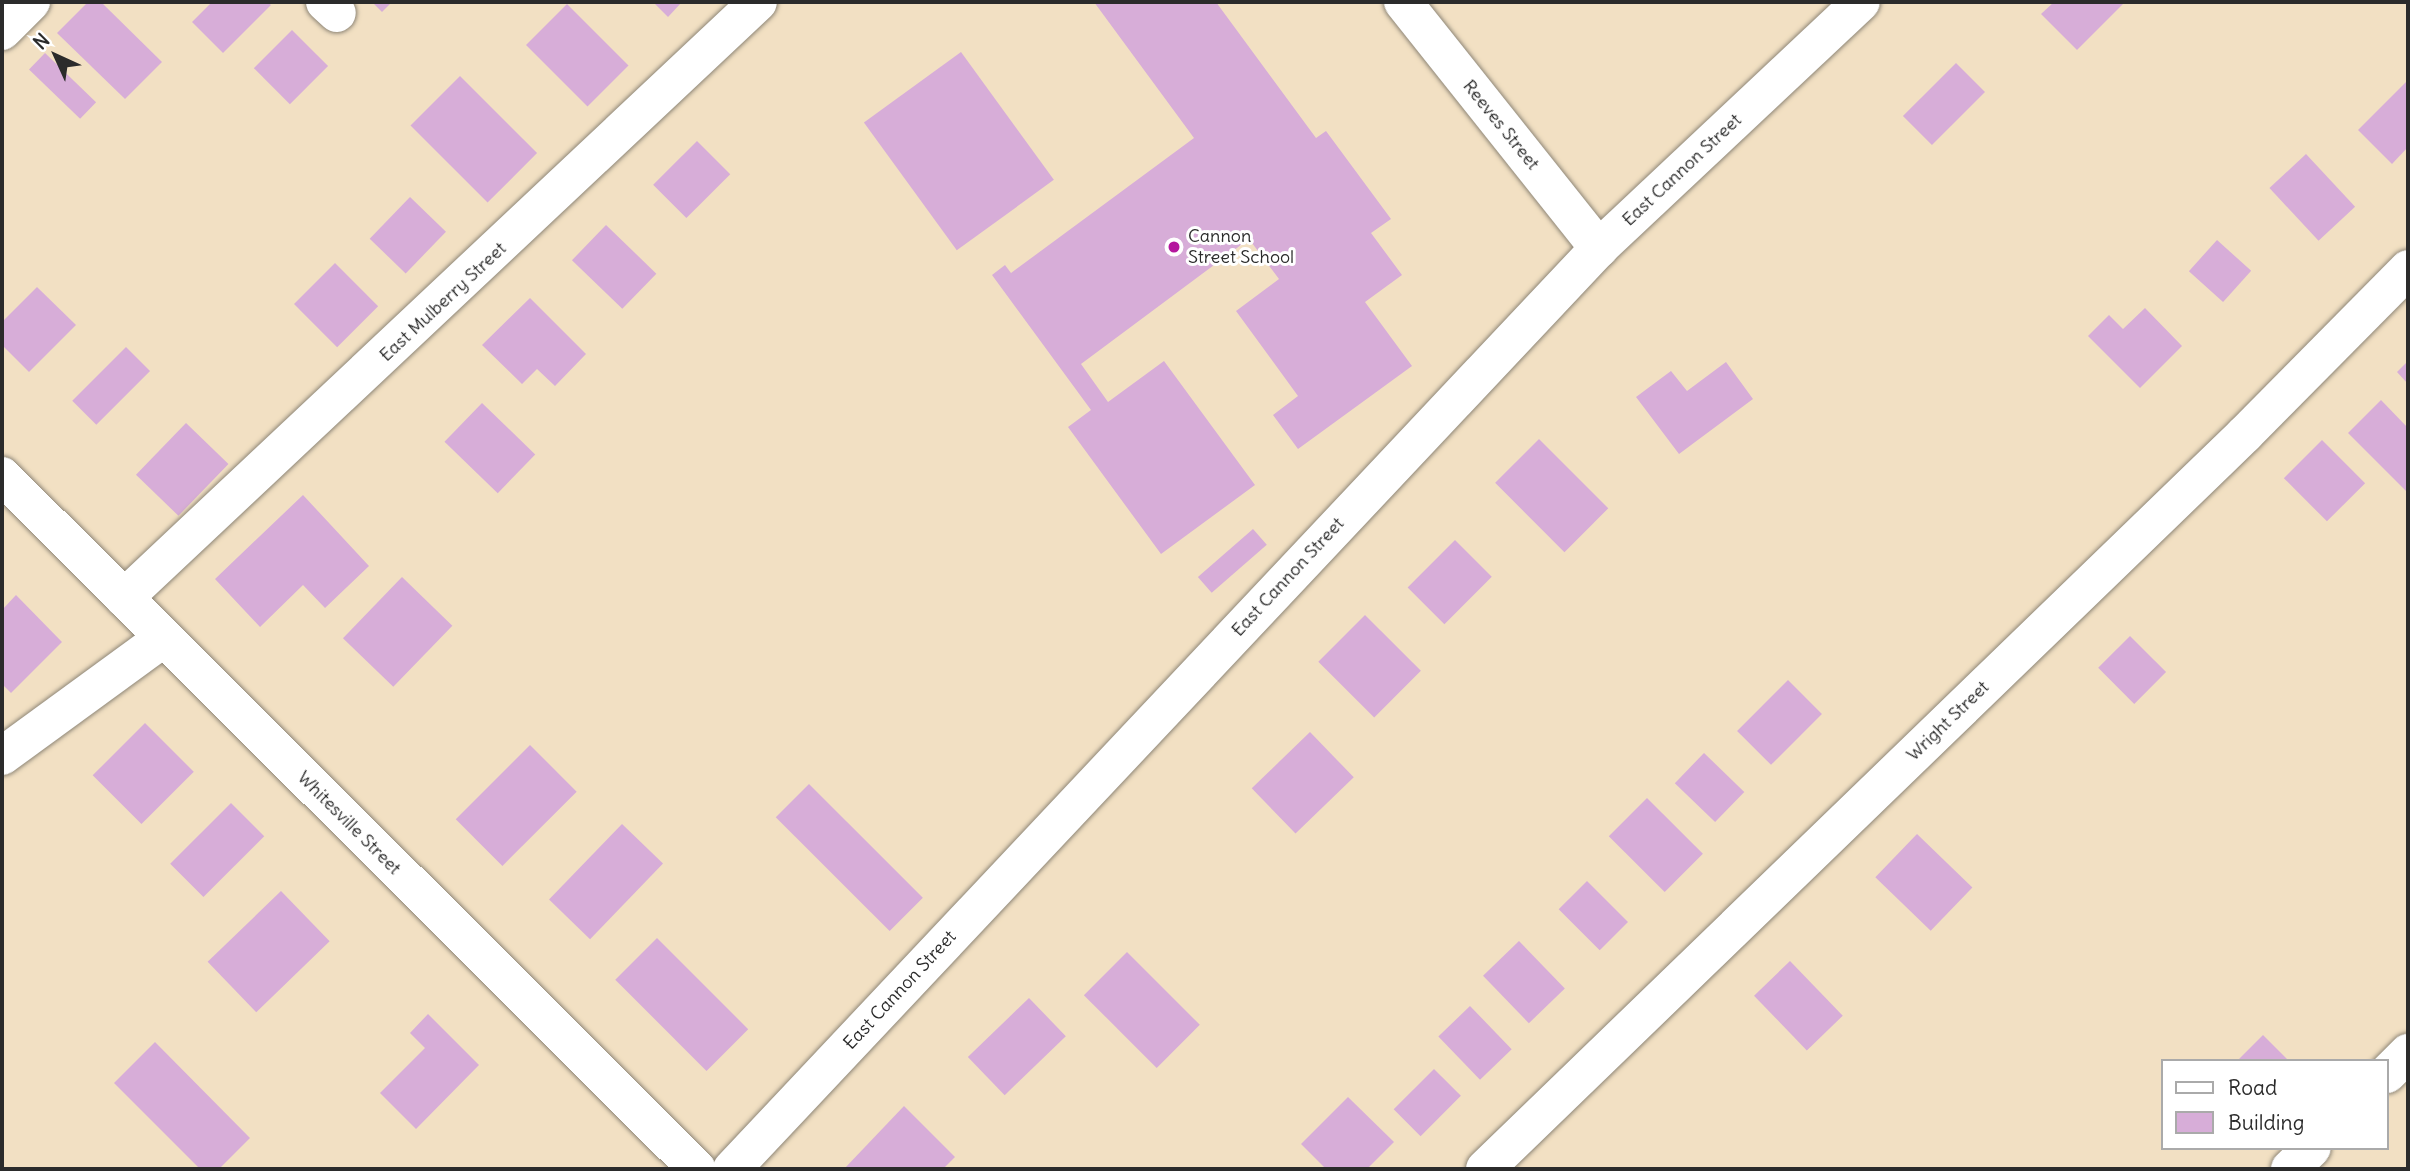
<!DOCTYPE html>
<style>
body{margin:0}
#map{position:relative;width:2410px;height:1171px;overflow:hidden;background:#f2e0c3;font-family:Delius,sans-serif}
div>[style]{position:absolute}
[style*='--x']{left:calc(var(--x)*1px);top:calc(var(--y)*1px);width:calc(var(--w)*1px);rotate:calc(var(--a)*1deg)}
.building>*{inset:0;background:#d7add8;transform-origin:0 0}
.roads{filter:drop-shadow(0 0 2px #8e8677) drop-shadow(0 0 2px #8e8677)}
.street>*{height:38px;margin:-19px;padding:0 19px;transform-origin:19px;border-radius:19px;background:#fff}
.secondary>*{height:38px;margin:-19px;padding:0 19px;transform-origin:19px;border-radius:19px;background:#fff}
.dots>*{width:19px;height:19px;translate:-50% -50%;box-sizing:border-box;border:4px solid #fff;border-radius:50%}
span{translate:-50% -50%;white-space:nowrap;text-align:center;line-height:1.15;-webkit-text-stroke:6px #fff;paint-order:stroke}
.street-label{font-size:18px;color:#2b2b2b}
.poi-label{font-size:18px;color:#2b2b2b}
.left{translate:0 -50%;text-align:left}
.frame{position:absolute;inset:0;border:4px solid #2b2b2b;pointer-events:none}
.legend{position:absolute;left:2161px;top:1059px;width:228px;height:91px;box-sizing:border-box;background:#fff;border:2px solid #aaa;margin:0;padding:9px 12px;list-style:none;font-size:21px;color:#2b2b2b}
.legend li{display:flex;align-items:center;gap:14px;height:35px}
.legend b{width:35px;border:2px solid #aaa}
.north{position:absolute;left:21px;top:21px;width:70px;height:70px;-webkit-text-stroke:5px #fff;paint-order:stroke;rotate:315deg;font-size:19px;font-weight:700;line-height:28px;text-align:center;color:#2b2b2b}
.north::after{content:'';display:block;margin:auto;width:24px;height:32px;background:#2b2b2b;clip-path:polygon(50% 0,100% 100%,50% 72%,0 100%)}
</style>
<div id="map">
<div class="building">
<div style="clip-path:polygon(88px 2px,101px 2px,162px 62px,125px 99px,57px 33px)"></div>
<div style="clip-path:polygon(212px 2px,267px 2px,271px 5px,223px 53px,192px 22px)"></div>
<div style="clip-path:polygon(372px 2px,392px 2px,382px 12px)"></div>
<div style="clip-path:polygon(653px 2px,682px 2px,668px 17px)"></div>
<div style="clip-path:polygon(1094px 2px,1216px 2px,1316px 138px,1326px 131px,1391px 219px,1371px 233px,1402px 275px,1365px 302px,1412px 366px,1298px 449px,1273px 415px,1298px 396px,1236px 311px,1279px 279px,1249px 239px,1081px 364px,1108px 402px,1164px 361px,1255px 485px,1161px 554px,1068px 427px,1091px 410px,992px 275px,1005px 265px,1011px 273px,1194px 138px)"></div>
<div style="clip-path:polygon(2054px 2px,2125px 2px,2077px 50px,2041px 14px)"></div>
<div style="left:567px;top:4px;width:87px;height:58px;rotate:45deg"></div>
<div style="left:292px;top:30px;width:51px;height:54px;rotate:45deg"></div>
<div style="left:961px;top:52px;width:158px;height:120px;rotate:54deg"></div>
<div style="left:45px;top:53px;width:71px;height:23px;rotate:44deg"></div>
<div style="left:1956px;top:63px;width:41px;height:75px;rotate:45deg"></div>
<div style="left:460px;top:76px;width:109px;height:70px;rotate:45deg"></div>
<div style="clip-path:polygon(2408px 80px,2408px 147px,2392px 164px,2358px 130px)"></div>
<div style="left:697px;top:141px;width:47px;height:62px;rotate:45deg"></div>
<div style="left:2306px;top:154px;width:72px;height:50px;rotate:47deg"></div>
<div style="left:410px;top:197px;width:50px;height:58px;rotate:44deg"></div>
<div style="left:606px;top:225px;width:70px;height:49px;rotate:44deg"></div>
<div style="left:2217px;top:240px;width:46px;height:42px;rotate:42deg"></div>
<div style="left:335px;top:263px;width:61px;height:58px;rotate:45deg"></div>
<div style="clip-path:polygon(37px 287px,76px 325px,29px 372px,2px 345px,2px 322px)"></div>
<div style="clip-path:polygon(530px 298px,586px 354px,555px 386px,537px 369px,522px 384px,482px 345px)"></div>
<div style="clip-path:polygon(2145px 308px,2182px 346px,2140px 388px,2088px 336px,2109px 315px,2123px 329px)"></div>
<div style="left:126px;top:347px;width:34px;height:76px;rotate:45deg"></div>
<div style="clip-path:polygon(2408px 361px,2408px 384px,2397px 372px)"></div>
<div style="clip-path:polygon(1726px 362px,1753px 399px,1679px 454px,1636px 397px,1671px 371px,1687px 391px)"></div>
<div style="clip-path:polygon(2381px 400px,2408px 428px,2408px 493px,2348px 433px)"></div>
<div style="left:482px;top:403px;width:74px;height:54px;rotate:44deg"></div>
<div style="left:186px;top:423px;width:59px;height:72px;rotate:44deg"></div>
<div style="left:1539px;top:439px;width:98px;height:62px;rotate:45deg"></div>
<div style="left:2322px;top:440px;width:61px;height:54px;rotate:45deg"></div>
<div style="clip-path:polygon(303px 495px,369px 566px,325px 608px,303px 585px,260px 627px,215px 579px)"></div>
<div style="left:1253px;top:529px;width:21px;height:73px;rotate:49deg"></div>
<div style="left:1455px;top:540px;width:52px;height:67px;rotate:45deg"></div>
<div style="left:402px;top:577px;width:70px;height:85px;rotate:44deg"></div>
<div style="clip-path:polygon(16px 595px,62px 642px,11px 693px,2px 684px,2px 610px)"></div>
<div style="left:1365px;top:615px;width:79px;height:66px;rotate:45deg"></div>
<div style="left:2130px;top:636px;width:51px;height:45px;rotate:45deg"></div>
<div style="left:1788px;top:680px;width:48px;height:72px;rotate:45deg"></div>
<div style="left:145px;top:723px;width:69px;height:74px;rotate:45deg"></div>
<div style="left:1310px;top:732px;width:63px;height:81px;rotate:46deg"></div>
<div style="left:530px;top:745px;width:66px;height:105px;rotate:45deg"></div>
<div style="left:1704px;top:753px;width:56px;height:42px;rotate:44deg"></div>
<div style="left:809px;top:784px;width:161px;height:47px;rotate:45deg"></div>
<div style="left:1647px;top:798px;width:79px;height:54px;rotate:45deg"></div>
<div style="left:231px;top:803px;width:47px;height:86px;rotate:45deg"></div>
<div style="left:622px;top:824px;width:57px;height:105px;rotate:44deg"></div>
<div style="left:1917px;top:834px;width:77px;height:60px;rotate:44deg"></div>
<div style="left:1587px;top:881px;width:58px;height:40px;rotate:45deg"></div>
<div style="left:281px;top:891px;width:70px;height:102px;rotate:46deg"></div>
<div style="left:657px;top:938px;width:129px;height:59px;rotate:45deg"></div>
<div style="left:1519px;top:941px;width:66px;height:50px;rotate:46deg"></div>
<div style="left:1127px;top:952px;width:103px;height:61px;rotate:45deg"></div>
<div style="left:1790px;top:961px;width:76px;height:50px;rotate:46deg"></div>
<div style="left:1029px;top:998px;width:53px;height:85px;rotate:46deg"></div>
<div style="left:1470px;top:1006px;width:60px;height:44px;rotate:46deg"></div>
<div style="clip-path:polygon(428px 1014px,479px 1065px,416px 1129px,380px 1093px,425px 1048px,410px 1033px)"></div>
<div style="clip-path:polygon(2263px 1035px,2289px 1061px,2237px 1061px)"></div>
<div style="clip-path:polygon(155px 1042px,250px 1138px,219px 1169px,200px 1169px,114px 1083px)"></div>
<div style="left:1434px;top:1069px;width:38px;height:57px;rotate:45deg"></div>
<div style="clip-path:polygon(1348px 1097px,1394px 1142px,1367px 1169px,1326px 1169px,1301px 1144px)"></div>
<div style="clip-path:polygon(904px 1106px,955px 1157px,943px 1169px,844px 1169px)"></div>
</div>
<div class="roads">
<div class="street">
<div style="--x:325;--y:2;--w:16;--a:43"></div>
<div style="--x:1403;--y:2;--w:315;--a:51.5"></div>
<div style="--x:2;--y:31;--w:41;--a:-45"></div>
<div style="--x:124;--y:598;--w:870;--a:-43.23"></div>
<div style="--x:2;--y:756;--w:200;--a:-36.1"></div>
<div style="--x:2387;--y:1074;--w:30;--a:-45"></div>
<div style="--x:732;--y:1169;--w:1265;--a:-46.73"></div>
<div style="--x:1599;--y:248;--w:359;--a:-43.2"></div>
<div style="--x:1485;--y:1169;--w:1057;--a:-44.04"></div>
<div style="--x:2245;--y:434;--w:232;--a:-45.3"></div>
<div style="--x:2290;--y:1169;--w:30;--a:-44"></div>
</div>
<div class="secondary">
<div style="--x:2;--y:476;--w:981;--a:44.92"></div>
</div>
</div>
<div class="dots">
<div style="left:1174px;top:247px;background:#b5179e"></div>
</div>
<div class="street-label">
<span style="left:1501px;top:125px;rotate:51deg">Reeves Street</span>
<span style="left:1682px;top:170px;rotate:-43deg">East Cannon Street</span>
<span style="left:443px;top:302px;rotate:-43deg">East Mulberry Street</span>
<span style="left:1288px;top:577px;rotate:-47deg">East Cannon Street</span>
<span style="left:1948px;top:721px;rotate:-44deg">Wright Street</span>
<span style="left:349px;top:823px;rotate:45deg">Whitesville Street</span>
<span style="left:900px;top:990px;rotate:-47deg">East Cannon Street</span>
</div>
<div class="poi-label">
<span class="left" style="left:1188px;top:247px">Cannon<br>Street School</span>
</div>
<div class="frame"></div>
<ul class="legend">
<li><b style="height:9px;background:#fff"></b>Road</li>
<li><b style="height:19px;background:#d7add8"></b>Building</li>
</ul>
<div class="north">N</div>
</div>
